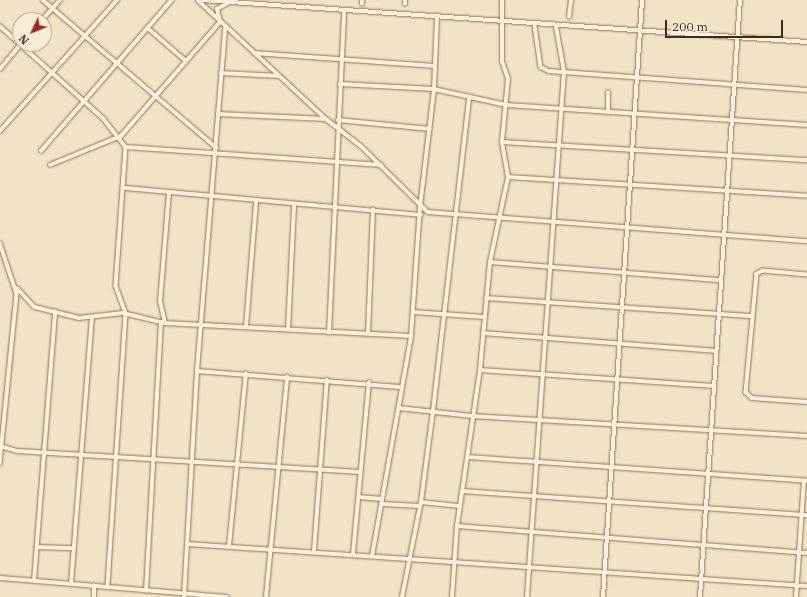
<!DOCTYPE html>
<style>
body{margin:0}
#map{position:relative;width:807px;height:597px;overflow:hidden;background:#f1e3c5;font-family:"IBM Plex Serif",serif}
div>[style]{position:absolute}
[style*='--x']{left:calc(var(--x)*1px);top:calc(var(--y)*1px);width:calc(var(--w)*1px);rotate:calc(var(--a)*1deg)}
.roads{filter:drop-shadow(0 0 1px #8d7459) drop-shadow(0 0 1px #8d7459)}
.minor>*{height:3.5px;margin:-1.75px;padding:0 1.75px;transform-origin:1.75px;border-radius:1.75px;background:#fbf0d9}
.tertiary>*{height:4px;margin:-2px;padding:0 2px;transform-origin:2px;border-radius:2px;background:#fbf0d9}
span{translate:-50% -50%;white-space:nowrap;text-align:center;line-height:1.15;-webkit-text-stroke:4px #f7edd5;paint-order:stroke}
.north{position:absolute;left:12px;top:12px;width:40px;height:40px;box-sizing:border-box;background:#f7edd5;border:1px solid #aca08c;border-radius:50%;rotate:227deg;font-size:11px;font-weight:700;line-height:16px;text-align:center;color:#3c2c1e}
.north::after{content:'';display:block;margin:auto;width:14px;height:18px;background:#9f2629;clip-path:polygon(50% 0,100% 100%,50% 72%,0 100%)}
.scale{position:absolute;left:665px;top:20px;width:118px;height:18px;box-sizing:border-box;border:2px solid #3c2c1e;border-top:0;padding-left:5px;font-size:12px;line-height:14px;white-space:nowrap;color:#3c2c1e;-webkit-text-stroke:3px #f7edd5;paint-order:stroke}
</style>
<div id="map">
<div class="roads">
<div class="minor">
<div style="--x:43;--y:0;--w:228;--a:40.4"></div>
<div style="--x:198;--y:0;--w:175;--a:42.9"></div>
<div style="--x:326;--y:119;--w:44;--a:37.6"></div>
<div style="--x:361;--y:146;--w:94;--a:44.6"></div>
<div style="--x:428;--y:212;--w:380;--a:4.4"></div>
<div style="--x:362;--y:4;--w:4;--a:-90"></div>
<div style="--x:405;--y:4;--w:4;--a:-90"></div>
<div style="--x:569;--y:17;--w:17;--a:-83"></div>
<div style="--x:42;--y:20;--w:27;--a:-48"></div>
<div style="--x:0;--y:26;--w:140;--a:41.8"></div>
<div style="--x:104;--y:119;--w:36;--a:52"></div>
<div style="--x:126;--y:147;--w:139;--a:94.1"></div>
<div style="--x:116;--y:286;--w:30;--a:70"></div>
<div style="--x:126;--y:314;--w:274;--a:93.8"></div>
<div style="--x:535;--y:26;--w:41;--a:81.7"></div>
<div style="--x:541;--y:67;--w:9;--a:27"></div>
<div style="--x:549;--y:71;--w:259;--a:4.2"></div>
<div style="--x:148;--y:28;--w:49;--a:40.9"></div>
<div style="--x:254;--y:53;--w:181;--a:4.1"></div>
<div style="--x:0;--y:69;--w:33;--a:-50"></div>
<div style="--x:221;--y:73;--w:58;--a:3"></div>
<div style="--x:340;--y:84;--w:94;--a:3"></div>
<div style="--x:434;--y:89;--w:75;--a:12.4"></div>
<div style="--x:507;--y:105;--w:301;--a:3.8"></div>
<div style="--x:608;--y:113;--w:20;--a:-90"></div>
<div style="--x:218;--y:114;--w:108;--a:2.7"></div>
<div style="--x:338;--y:120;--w:92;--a:5.6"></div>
<div style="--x:0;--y:131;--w:176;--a:-48.2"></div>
<div style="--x:502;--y:142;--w:306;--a:3.4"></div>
<div style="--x:126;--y:147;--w:256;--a:4"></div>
<div style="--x:41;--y:151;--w:200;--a:-49.1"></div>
<div style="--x:50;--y:165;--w:77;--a:-22.2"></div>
<div style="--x:121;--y:136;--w:151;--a:-49"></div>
<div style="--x:220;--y:22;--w:13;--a:-103"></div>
<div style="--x:217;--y:9;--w:13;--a:-29"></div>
<div style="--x:508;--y:177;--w:300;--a:3.6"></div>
<div style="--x:125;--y:188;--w:297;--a:5.2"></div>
<div style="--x:0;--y:243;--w:54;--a:71.6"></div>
<div style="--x:17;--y:294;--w:170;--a:95.7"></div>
<div style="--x:490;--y:262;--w:231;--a:4.5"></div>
<div style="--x:807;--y:275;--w:44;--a:-174.8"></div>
<div style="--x:763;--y:271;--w:7;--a:153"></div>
<div style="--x:757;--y:274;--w:119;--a:95.3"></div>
<div style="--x:746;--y:392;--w:8;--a:45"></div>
<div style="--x:752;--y:398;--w:55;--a:4.2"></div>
<div style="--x:17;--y:288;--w:26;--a:47"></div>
<div style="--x:35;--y:307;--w:45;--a:14"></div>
<div style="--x:79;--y:318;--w:44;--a:-6.5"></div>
<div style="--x:123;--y:313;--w:43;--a:13.4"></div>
<div style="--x:165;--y:323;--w:246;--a:3"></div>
<div style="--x:486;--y:298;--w:267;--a:3.9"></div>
<div style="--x:413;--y:312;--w:71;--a:4"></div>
<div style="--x:165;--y:323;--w:22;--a:-103"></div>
<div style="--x:160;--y:302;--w:109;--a:-85.3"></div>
<div style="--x:246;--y:327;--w:125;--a:-85.4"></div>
<div style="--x:288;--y:330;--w:124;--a:-87.2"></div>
<div style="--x:329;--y:333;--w:322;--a:-87.3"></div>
<div style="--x:483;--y:333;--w:234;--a:4.4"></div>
<div style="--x:368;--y:334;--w:124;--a:-87.7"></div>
<div style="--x:480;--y:370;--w:235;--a:3.9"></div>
<div style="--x:197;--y:371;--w:206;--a:4.5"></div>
<div style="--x:399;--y:408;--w:73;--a:6.3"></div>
<div style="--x:472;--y:416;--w:336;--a:3.4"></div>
<div style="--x:0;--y:446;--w:19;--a:16"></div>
<div style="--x:18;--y:451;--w:343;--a:3.5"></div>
<div style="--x:468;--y:457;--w:340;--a:4"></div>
<div style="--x:462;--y:491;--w:346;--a:4"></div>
<div style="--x:359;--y:497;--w:23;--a:5"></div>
<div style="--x:421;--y:502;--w:39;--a:6"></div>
<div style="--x:382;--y:504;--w:38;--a:3"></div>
<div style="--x:457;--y:526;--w:351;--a:4.4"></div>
<div style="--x:187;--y:544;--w:621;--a:3.88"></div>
<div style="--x:229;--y:546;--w:173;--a:-84.4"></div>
<div style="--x:37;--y:547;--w:36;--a:2"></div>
<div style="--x:314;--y:551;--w:171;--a:-85.7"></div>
<div style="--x:353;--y:554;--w:172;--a:-84.7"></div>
<div style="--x:372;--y:556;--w:223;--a:-79.9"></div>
<div style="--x:411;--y:336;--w:129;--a:-86"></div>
<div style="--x:420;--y:207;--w:119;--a:-83.2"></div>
<div style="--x:434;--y:89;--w:71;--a:-87.6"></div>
<div style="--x:34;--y:581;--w:270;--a:-85.5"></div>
<div style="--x:71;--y:584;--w:267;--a:-85.5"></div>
<div style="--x:146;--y:591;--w:269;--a:-86.8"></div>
<div style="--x:94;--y:597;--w:11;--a:-90"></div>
<div style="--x:184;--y:597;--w:226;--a:-86.7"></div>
<div style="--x:197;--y:371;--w:345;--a:-85.3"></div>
<div style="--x:266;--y:597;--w:221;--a:-84.5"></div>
<div style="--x:402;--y:597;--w:97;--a:-78.7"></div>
<div style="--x:421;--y:502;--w:92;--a:-82.5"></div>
<div style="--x:433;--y:411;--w:314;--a:-83.4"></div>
<div style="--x:452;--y:597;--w:71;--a:-86"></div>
<div style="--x:457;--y:526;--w:158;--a:-81.6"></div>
<div style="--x:480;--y:370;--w:108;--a:-84.7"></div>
<div style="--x:490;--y:262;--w:87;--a:-78"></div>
<div style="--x:508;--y:177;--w:36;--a:-100"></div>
<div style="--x:502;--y:142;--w:63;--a:-84.6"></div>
<div style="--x:508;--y:79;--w:18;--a:-109"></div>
<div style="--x:502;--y:62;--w:62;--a:-90"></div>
<div style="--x:527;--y:597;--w:526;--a:-85.97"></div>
<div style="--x:564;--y:72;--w:46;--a:-100.1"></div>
<div style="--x:603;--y:597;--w:598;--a:-86.26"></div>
<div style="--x:700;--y:597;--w:598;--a:-86.17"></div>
<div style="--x:796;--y:597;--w:116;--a:-86.1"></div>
</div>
<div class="tertiary">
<div style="--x:202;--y:0;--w:606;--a:3.97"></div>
<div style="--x:0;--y:578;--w:228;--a:4.8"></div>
</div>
</div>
<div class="north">N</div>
<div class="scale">200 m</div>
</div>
